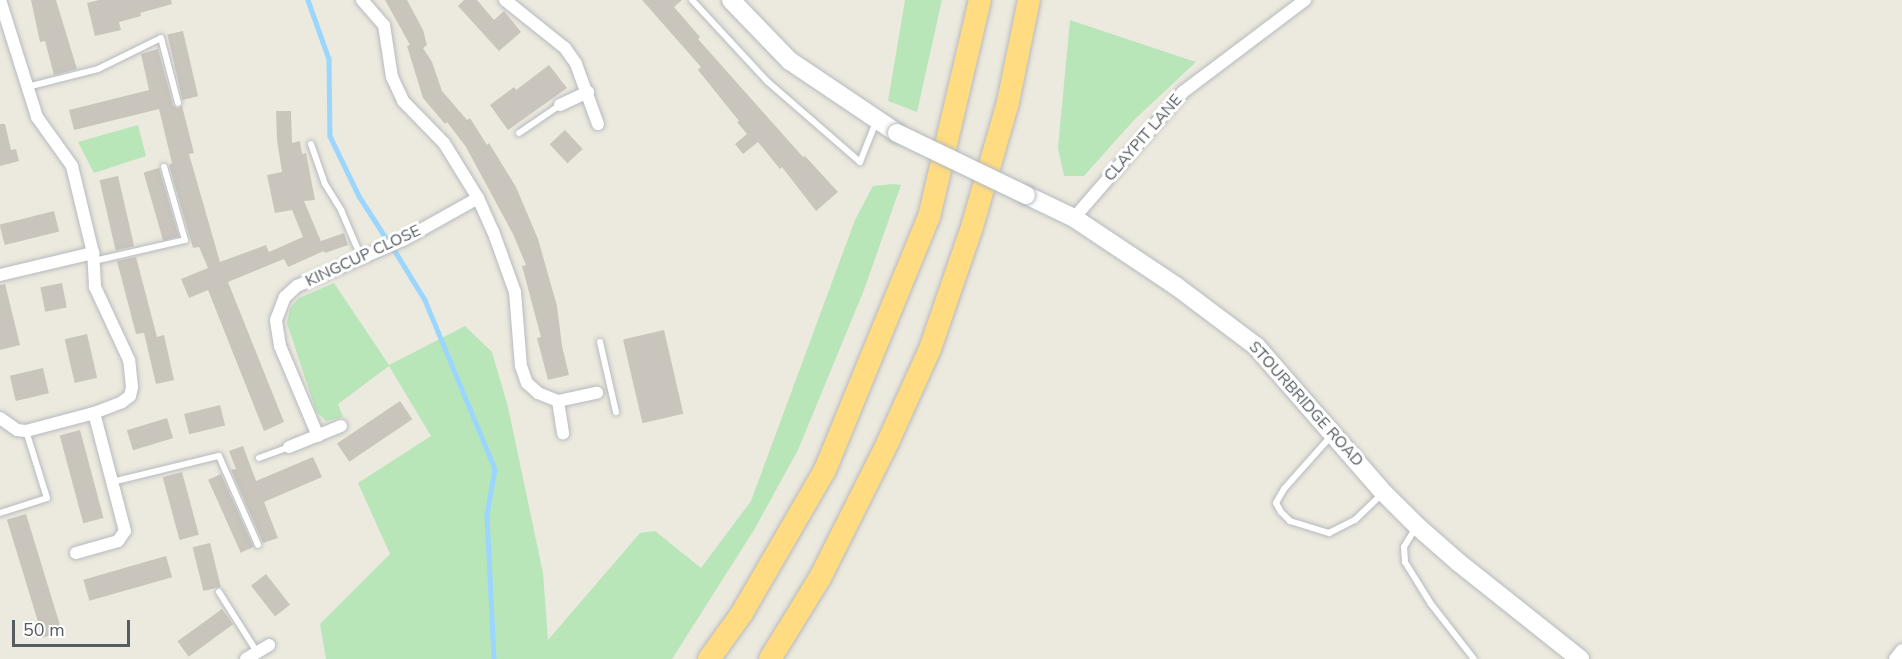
<!DOCTYPE html>
<style>
body{margin:0}
#map{position:relative;width:1902px;height:659px;overflow:hidden;background:#ece9de;font-family:"Nunito Sans",sans-serif}
div>[style]{position:absolute}
[style*='--x']{left:calc(var(--x)*1px);top:calc(var(--y)*1px);width:calc(var(--w)*1px);rotate:calc(var(--a)*1deg)}
.green>*{inset:0;background:#b9e6b8}
.stream>*{height:4.5px;margin:-2.25px;padding:0 2.25px;transform-origin:2.25px;border-radius:2.25px;background:#9bd6ff}
.building>*{inset:0;background:#c9c5bd;transform-origin:0 0}
.roads{filter:drop-shadow(0 0 2px #b6babf) drop-shadow(0 0 2px #b6babf)}
.service>*{height:6px;margin:-3px;padding:0 3px;transform-origin:3px;border-radius:3px;background:#fff}
.minor>*{height:12px;margin:-6px;padding:0 6px;transform-origin:6px;border-radius:6px;background:#fff}
.secondary>*{height:18px;margin:-9px;padding:0 9px;transform-origin:9px;border-radius:9px;background:#fff}
.motorway>*{height:22px;margin:-11px;padding:0 11px;transform-origin:11px;border-radius:11px;background:#ffdc82}
.bridges{filter:drop-shadow(0 0 2px #b4b9bf) drop-shadow(0 0 2px #b4b9bf)}
.secondary-bridge>*{height:18px;margin:-9px;padding:0 9px;transform-origin:9px;border-radius:9px;background:#fff}
span{translate:-50% -50%;white-space:nowrap;text-align:center;line-height:1.15;-webkit-text-stroke:6px #fff;paint-order:stroke}
.street-label{font-size:16px;color:#575c61}
.scale{position:absolute;left:12px;top:620px;width:118px;height:27px;box-sizing:border-box;border:3px solid #575c61;border-top:0;padding-left:8px;font-size:18px;line-height:21px;white-space:nowrap;color:#575c61;-webkit-text-stroke:4px #fff;paint-order:stroke}
</style>
<div id="map">
<div class="green">
<div style="clip-path:polygon(905px 0,942px 0,917px 112px,888px 101px)"></div>
<div style="clip-path:polygon(1070px 20px,1196px 62px,1134px 120px,1084px 176px,1064px 176px,1058px 148px)"></div>
<div style="clip-path:polygon(138px 125px,146px 156px,94px 173px,78px 142px)"></div>
<div style="clip-path:polygon(893px 184px,901px 185px,864px 290px,798px 450px,754px 530px,672px 659px,326px 659px,320px 624px,390px 554px,358px 483px,431px 436px,389px 366px,338px 404px,343px 417px,326px 421px,316px 411px,287px 323px,290px 308px,299px 298px,334px 283px,389px 365px,465px 326px,492px 352px,508px 407px,543px 573px,548px 640px,640px 533px,655px 531px,701px 568px,751px 501px,855px 220px,873px 186px)"></div>
</div>
<div class="stream">
<div style="--x:308;--y:0;--w:63;--a:70.4"></div>
<div style="--x:329;--y:59;--w:77;--a:89.3"></div>
<div style="--x:330;--y:136;--w:67;--a:64.2"></div>
<div style="--x:359;--y:196;--w:50;--a:57.3"></div>
<div style="--x:395;--y:251;--w:57;--a:58.5"></div>
<div style="--x:425;--y:300;--w:183;--a:67.5"></div>
<div style="--x:495;--y:469;--w:47;--a:99.9"></div>
<div style="--x:487;--y:515;--w:144;--a:87.2"></div>
</div>
<div class="building">
<div style="clip-path:polygon(31px 0,56px 0,77px 69px,54px 75px,45px 41px,40px 42px)"></div>
<div style="clip-path:polygon(99px 0,171px 0,172px 4px,140px 13px,141px 16px,119px 22px,121px 30px,95px 36px,87px 3px)"></div>
<div style="clip-path:polygon(385px 0,407px 0,423px 30px,427px 45px,423px 48px,432px 62px,442px 91px,467px 120px,470px 118px,487px 145px,489px 143px,516px 187px,538px 239px,557px 306px,562px 346px,569px 375px,548px 380px,537px 338px,541px 337px,522px 266px,526px 265px,513px 234px,466px 147px,447px 122px,445px 124px,423px 98px,407px 46px,410px 45px)"></div>
<div style="clip-path:polygon(464px 0,477px 0,494px 20px,504px 11px,521px 32px,499px 51px,458px 6px)"></div>
<div style="clip-path:polygon(642px 0,682px 0,674px 7px,700px 37px,698px 39px,803px 157px,805px 156px,838px 192px,816px 211px,782px 167px,780px 169px,758px 142px,743px 154px,735px 144px,747px 134px,737px 122px,739px 121px,698px 70px,701px 67px)"></div>
<div style="left:183px;top:31px;width:67px;height:16px;rotate:77deg"></div>
<div style="clip-path:polygon(158px 49px,173px 105px,177px 108px,182px 106px,194px 153px,189px 154px,220px 262px,266px 245px,269px 252px,303px 237px,292px 210px,275px 213px,267px 175px,282px 172px,277px 140px,276px 111px,291px 111px,292px 143px,300px 141px,302px 154px,306px 153px,315px 200px,304px 201px,322px 244px,321px 241px,344px 233px,348px 245px,325px 253px,324px 251px,288px 267px,284px 259px,228px 282px,284px 422px,264px 431px,208px 290px,189px 298px,181px 279px,208px 268px,199px 247px,193px 248px,169px 165px,172px 163px,159px 109px,74px 130px,69px 110px,149px 90px,141px 54px)"></div>
<div style="clip-path:polygon(549px 65px,567px 88px,508px 130px,490px 105px,514px 87px,516px 90px)"></div>
<div style="clip-path:polygon(0 124px,5px 124px,11px 150px,16px 149px,19px 161px,0 166px)"></div>
<div style="left:565px;top:130px;width:26px;height:21px;rotate:47deg"></div>
<div style="left:159px;top:168px;width:71px;height:16px;rotate:74deg"></div>
<div style="left:118px;top:176px;width:72px;height:19px;rotate:77deg"></div>
<div style="left:54px;top:211px;width:21px;height:56px;rotate:76deg"></div>
<div style="clip-path:polygon(136px 257px,157px 337px,164px 335px,174px 380px,156px 384px,144px 333px,136px 334px,117px 261px)"></div>
<div style="left:62px;top:283px;width:25px;height:22px;rotate:79deg"></div>
<div style="clip-path:polygon(5px 284px,20px 345px,0 350px,0 285px)"></div>
<div style="left:664px;top:330px;width:86px;height:42px;rotate:77deg"></div>
<div style="left:87px;top:334px;width:45px;height:23px;rotate:77deg"></div>
<div style="left:43px;top:368px;width:26px;height:34px;rotate:77deg"></div>
<div style="left:400px;top:401px;width:22px;height:76px;rotate:56deg"></div>
<div style="left:220px;top:405px;width:21px;height:37px;rotate:76deg"></div>
<div style="left:167px;top:418px;width:21px;height:42px;rotate:73deg"></div>
<div style="left:80px;top:430px;width:91px;height:21px;rotate:75deg"></div>
<div style="clip-path:polygon(243px 446px,256px 481px,313px 457px,322px 477px,264px 502px,278px 538px,263px 543px,231px 470px,236px 469px,229px 451px)"></div>
<div style="left:182px;top:472px;width:65px;height:20px;rotate:75deg"></div>
<div style="left:221px;top:474px;width:80px;height:14px;rotate:66deg"></div>
<div style="left:26px;top:514px;width:123px;height:20px;rotate:73deg"></div>
<div style="left:210px;top:543px;width:45px;height:18px;rotate:76deg"></div>
<div style="left:166px;top:556px;width:22px;height:86px;rotate:74deg"></div>
<div style="left:266px;top:574px;width:39px;height:19px;rotate:52deg"></div>
<div style="left:222px;top:609px;width:19px;height:55px;rotate:54deg"></div>
</div>
<div class="roads">
<div class="service">
<div style="--x:692;--y:0;--w:112;--a:47.2"></div>
<div style="--x:768;--y:82;--w:122;--a:41"></div>
<div style="--x:860;--y:162;--w:43;--a:-68.2"></div>
<div style="--x:27;--y:87;--w:73;--a:-14.2"></div>
<div style="--x:98;--y:69;--w:70;--a:-26.2"></div>
<div style="--x:161;--y:38;--w:67;--a:75.3"></div>
<div style="--x:519;--y:133;--w:50;--a:-34.3"></div>
<div style="--x:311;--y:144;--w:42;--a:70.7"></div>
<div style="--x:325;--y:184;--w:31;--a:58"></div>
<div style="--x:341;--y:210;--w:51;--a:66.9"></div>
<div style="--x:94;--y:261;--w:93;--a:-13"></div>
<div style="--x:185;--y:240;--w:76;--a:-106"></div>
<div style="--x:600;--y:342;--w:72;--a:77.1"></div>
<div style="--x:1332;--y:435;--w:72;--a:131.6"></div>
<div style="--x:1284;--y:489;--w:16;--a:120"></div>
<div style="--x:1276;--y:503;--w:10;--a:61"></div>
<div style="--x:1281;--y:512;--w:13;--a:45"></div>
<div style="--x:1290;--y:521;--w:41;--a:17.1"></div>
<div style="--x:1329;--y:533;--w:29;--a:-27"></div>
<div style="--x:1355;--y:520;--w:36;--a:-44"></div>
<div style="--x:259;--y:458;--w:32;--a:-20"></div>
<div style="--x:112;--y:482;--w:110;--a:-13.7"></div>
<div style="--x:219;--y:456;--w:97;--a:66.3"></div>
<div style="--x:0;--y:513;--w:49;--a:-17.7"></div>
<div style="--x:47;--y:498;--w:70;--a:-107.4"></div>
<div style="--x:1416;--y:527;--w:23;--a:121"></div>
<div style="--x:1404;--y:547;--w:15;--a:86"></div>
<div style="--x:1405;--y:562;--w:49;--a:58.2"></div>
<div style="--x:1431;--y:604;--w:70;--a:52"></div>
<div style="--x:219;--y:592;--w:71;--a:57.7"></div>
</div>
<div class="minor">
<div style="--x:362;--y:0;--w:33;--a:49"></div>
<div style="--x:384;--y:25;--w:53;--a:81.3"></div>
<div style="--x:392;--y:77;--w:26;--a:65"></div>
<div style="--x:403;--y:101;--w:59;--a:45.7"></div>
<div style="--x:444;--y:143;--w:65;--a:58.3"></div>
<div style="--x:478;--y:198;--w:36;--a:66"></div>
<div style="--x:493;--y:231;--w:65;--a:70.2"></div>
<div style="--x:515;--y:292;--w:74;--a:85.4"></div>
<div style="--x:521;--y:366;--w:18;--a:71"></div>
<div style="--x:527;--y:383;--w:15;--a:42"></div>
<div style="--x:538;--y:393;--w:22;--a:22"></div>
<div style="--x:558;--y:401;--w:40;--a:-12"></div>
<div style="--x:505;--y:0;--w:77;--a:38.7"></div>
<div style="--x:565;--y:48;--w:19;--a:55"></div>
<div style="--x:576;--y:64;--w:64;--a:69.9"></div>
<div style="--x:560;--y:105;--w:31;--a:-25"></div>
<div style="--x:1074;--y:218;--w:167;--a:-49.1"></div>
<div style="--x:1183;--y:92;--w:153;--a:-37"></div>
<div style="--x:0;--y:275;--w:96;--a:-13.3"></div>
<div style="--x:558;--y:401;--w:33;--a:81"></div>
<div style="--x:0;--y:418;--w:21;--a:35"></div>
<div style="--x:17;--y:430;--w:9;--a:6"></div>
<div style="--x:26;--y:431;--w:70;--a:-14.8"></div>
<div style="--x:94;--y:413;--w:30;--a:-21"></div>
<div style="--x:122;--y:402;--w:10;--a:-37"></div>
<div style="--x:130;--y:396;--w:9;--a:-77"></div>
<div style="--x:132;--y:387;--w:27;--a:-96"></div>
<div style="--x:129;--y:360;--w:81;--a:-115"></div>
<div style="--x:95;--y:287;--w:34;--a:-93"></div>
<div style="--x:93;--y:253;--w:89;--a:-103.6"></div>
<div style="--x:72;--y:166;--w:60;--a:-125.5"></div>
<div style="--x:37;--y:117;--w:123;--a:-107.5"></div>
<div style="--x:318;--y:436;--w:98;--a:-112.9"></div>
<div style="--x:280;--y:346;--w:26;--a:-99"></div>
<div style="--x:276;--y:320;--w:25;--a:-69"></div>
<div style="--x:285;--y:297;--w:16;--a:-43"></div>
<div style="--x:297;--y:286;--w:116;--a:-23.5"></div>
<div style="--x:403;--y:240;--w:86;--a:-29.2"></div>
<div style="--x:289;--y:447;--w:56;--a:-22"></div>
<div style="--x:76;--y:553;--w:44;--a:-15.9"></div>
<div style="--x:118;--y:541;--w:12;--a:-55"></div>
<div style="--x:125;--y:531;--w:122;--a:-104.7"></div>
<div style="--x:246;--y:659;--w:27;--a:-31"></div>
<div style="--x:1895;--y:659;--w:11;--a:-52"></div>
</div>
<div class="secondary">
<div style="--x:731;--y:0;--w:85;--a:46"></div>
<div style="--x:790;--y:61;--w:129;--a:33.9"></div>
<div style="--x:1026;--y:195;--w:53;--a:25.6"></div>
<div style="--x:1074;--y:218;--w:123;--a:33.7"></div>
<div style="--x:1176;--y:286;--w:100;--a:36.9"></div>
<div style="--x:1256;--y:346;--w:195;--a:49"></div>
<div style="--x:1384;--y:493;--w:47;--a:45"></div>
<div style="--x:1417;--y:526;--w:55;--a:41.3"></div>
<div style="--x:1458;--y:562;--w:156;--a:38.5"></div>
</div>
<div class="motorway">
<div style="--x:709;--y:659;--w:57;--a:-54.3"></div>
<div style="--x:742;--y:613;--w:165;--a:-59.9"></div>
<div style="--x:825;--y:470;--w:274;--a:-67.7"></div>
<div style="--x:929;--y:217;--w:223;--a:-76.8"></div>
<div style="--x:770;--y:659;--w:97;--a:-58.4"></div>
<div style="--x:821;--y:576;--w:150;--a:-63.4"></div>
<div style="--x:888;--y:442;--w:102;--a:-65.7"></div>
<div style="--x:930;--y:349;--w:129;--a:-71"></div>
<div style="--x:972;--y:227;--w:130;--a:-73.9"></div>
<div style="--x:1008;--y:102;--w:104;--a:-78.4"></div>
</div>
</div>
<div class="bridges">
<div class="secondary-bridge">
<div style="--x:897;--y:133;--w:143;--a:25.7"></div>
</div>
</div>
<div class="street-label">
<span style="left:1143px;top:138px;rotate:-49deg">CLAYPIT LANE</span>
<span style="left:363px;top:256px;rotate:-25deg">KINGCUP CLOSE</span>
<span style="left:1306px;top:404px;rotate:48deg">STOURBRIDGE ROAD</span>
</div>
<div class="scale">50 m</div>
</div>
